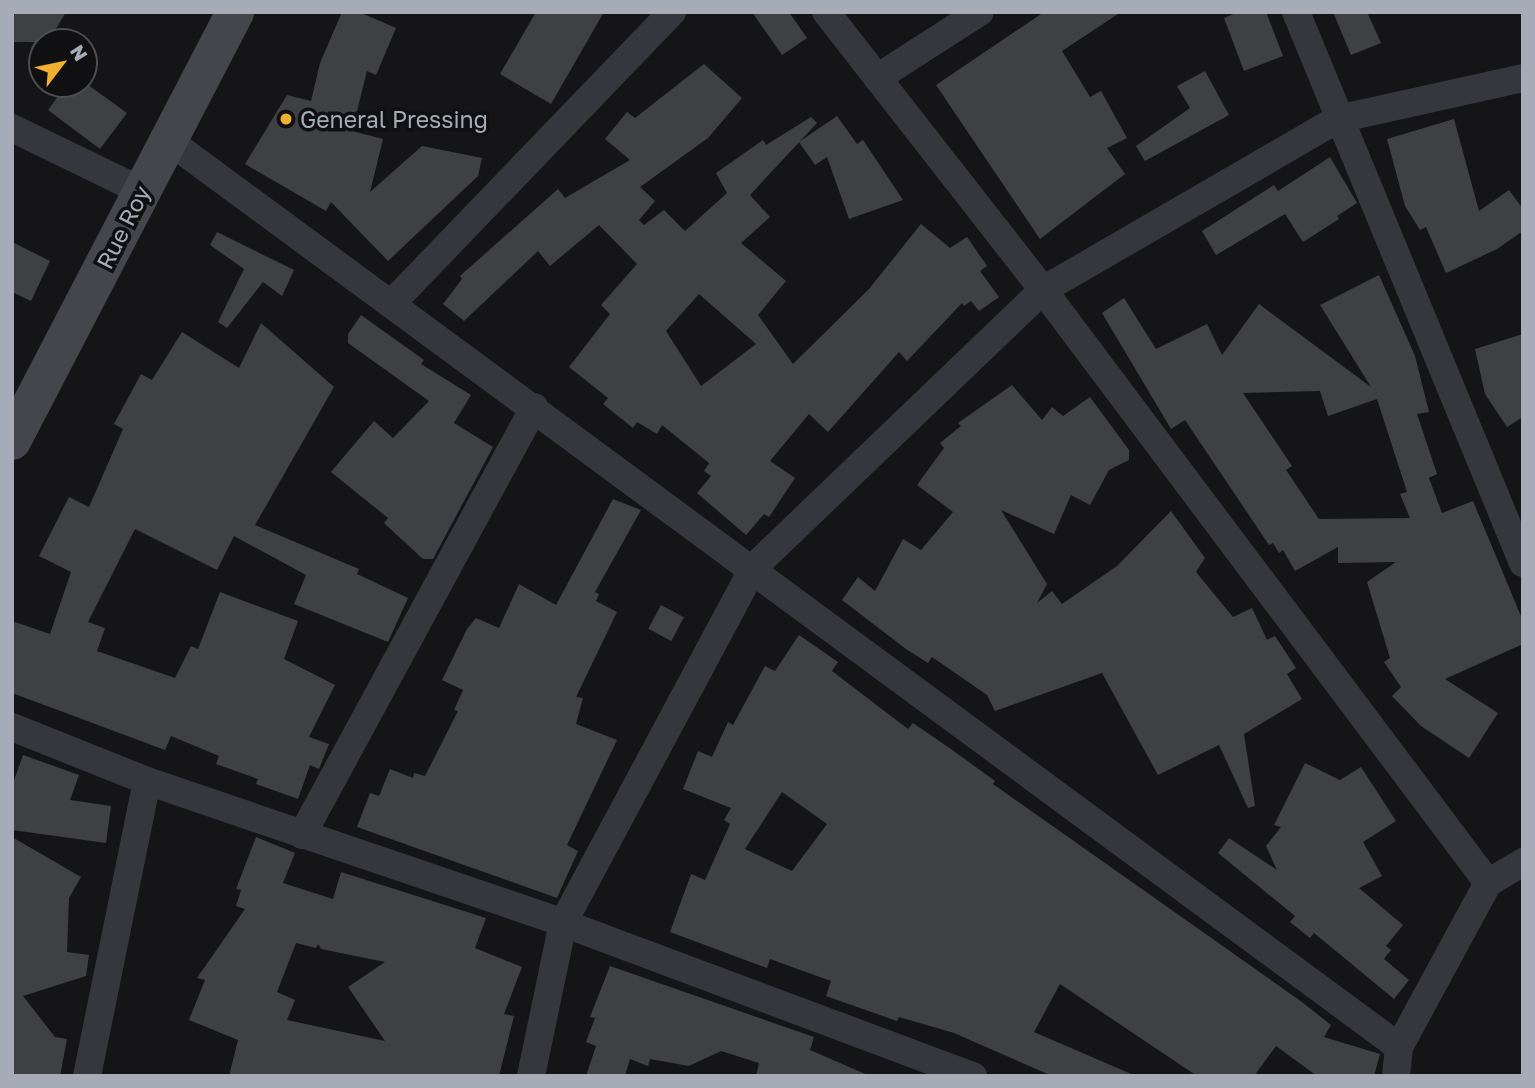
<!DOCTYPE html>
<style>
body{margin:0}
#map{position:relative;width:1535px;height:1088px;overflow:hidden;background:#151517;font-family:"Golos Text",sans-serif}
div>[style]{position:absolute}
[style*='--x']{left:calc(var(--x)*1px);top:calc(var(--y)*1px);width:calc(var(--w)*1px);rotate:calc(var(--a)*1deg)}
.building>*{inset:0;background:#3f4044;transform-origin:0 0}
.street>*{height:28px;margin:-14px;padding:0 14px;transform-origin:14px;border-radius:14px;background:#36373c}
.secondary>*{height:38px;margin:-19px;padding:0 19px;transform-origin:19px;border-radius:19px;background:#44464c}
.dots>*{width:19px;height:19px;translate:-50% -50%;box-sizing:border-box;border:4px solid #101012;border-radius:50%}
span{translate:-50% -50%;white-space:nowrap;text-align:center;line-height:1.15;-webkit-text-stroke:7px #101012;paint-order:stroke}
.poi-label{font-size:23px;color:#a6acb7}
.left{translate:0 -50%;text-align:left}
.street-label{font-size:23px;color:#a6acb7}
.frame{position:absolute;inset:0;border:14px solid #a6acb7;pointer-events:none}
.north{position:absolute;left:28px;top:28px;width:70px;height:70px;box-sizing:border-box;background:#101012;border:2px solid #4c4e54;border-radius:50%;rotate:58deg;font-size:19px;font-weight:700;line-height:28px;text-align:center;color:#a6acb7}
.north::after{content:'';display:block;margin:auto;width:24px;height:32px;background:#f3af30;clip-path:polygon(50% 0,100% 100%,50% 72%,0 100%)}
</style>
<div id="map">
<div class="building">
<div style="clip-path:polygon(12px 12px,66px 12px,48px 42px,12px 42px)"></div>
<div style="clip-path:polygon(342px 12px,359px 12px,396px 28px,376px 75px,367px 71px,352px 131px,383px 139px,370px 192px,422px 146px,482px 158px,478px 176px,388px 261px,331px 202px,326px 211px,245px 164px,287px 95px,311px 101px,320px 63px)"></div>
<div style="clip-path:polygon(536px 12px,604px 12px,551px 104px,500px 74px)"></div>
<div style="clip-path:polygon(752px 12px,789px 12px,807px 38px,782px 55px)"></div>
<div style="clip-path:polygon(1044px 12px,1121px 12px,1062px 51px,1090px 97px,1101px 91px,1127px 138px,1107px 148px,1125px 174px,1040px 239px,936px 85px)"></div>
<div style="clip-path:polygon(1238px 12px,1266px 12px,1283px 56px,1244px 71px,1224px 18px)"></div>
<div style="clip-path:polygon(1333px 12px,1367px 12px,1381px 43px,1351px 55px)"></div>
<div style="clip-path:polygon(evenodd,704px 64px,742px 98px,708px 138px,640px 187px,655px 201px,639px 220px,644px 225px,664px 210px,685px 231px,727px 193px,716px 173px,763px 140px,766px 145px,811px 117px,817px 123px,750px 195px,770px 217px,741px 243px,786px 281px,758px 315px,793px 364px,869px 289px,921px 224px,950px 248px,967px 237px,987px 266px,980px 271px,999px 297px,979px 311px,971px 301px,964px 306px,962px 303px,907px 361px,899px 352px,828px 432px,809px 414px,770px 461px,795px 478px,769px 517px,764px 514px,746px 535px,697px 493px,711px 476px,704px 471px,709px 463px,662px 425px,657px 434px,637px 422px,633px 428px,603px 404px,608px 398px,569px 367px,610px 314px,601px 305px,637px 264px,599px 225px,550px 266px,538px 251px,464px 321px,443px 304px,462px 279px,460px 276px,558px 189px,565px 198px,630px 160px,605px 139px,627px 112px,635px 118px,704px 64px,699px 294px,756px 344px,701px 386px,666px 331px,699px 294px)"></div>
<div style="clip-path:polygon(1205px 71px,1229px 115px,1145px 161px,1136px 146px,1190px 108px,1177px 86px)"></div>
<div style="clip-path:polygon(84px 82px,127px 113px,100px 149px,48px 110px,67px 84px)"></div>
<div style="clip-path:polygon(837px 116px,857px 144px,863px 140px,903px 200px,849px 219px,827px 157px,815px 165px,799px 142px)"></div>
<div style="clip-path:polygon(1454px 119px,1479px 211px,1509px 190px,1523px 209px,1523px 231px,1497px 249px,1446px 273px,1426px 227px,1420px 230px,1405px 206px,1387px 139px)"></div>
<div style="clip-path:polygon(1330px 157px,1357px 203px,1337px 216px,1339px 219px,1303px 242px,1285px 214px,1216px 255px,1202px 231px,1274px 185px,1278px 191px)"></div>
<div style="clip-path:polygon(217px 232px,294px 270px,282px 296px,263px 282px,227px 328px,218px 322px,244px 269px,210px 245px)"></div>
<div style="clip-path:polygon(12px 242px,50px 261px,31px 301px,12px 292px)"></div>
<div style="clip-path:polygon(evenodd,1379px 275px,1415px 356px,1429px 412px,1417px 414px,1437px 474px,1429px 478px,1442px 513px,1473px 501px,1523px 621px,1523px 644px,1445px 679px,1498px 713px,1469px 758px,1421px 726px,1392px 696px,1401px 687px,1384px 662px,1390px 658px,1367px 582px,1396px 562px,1338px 563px,1338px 547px,1295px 571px,1283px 550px,1279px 553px,1273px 543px,1269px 545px,1185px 420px,1171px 429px,1102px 313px,1124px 298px,1156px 349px,1207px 324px,1222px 355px,1259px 304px,1371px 387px,1320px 305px,1379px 275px,1320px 391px,1328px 416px,1377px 399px,1407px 492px,1400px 494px,1410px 518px,1319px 519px,1286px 470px,1292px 466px,1243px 393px,1320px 391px)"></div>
<div style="clip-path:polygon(361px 315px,424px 360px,421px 364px,471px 395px,454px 423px,493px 447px,433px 559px,423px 559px,384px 523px,388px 518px,331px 472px,374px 421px,393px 438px,429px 401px,348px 343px,348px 334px)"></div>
<div style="clip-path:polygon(261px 323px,334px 387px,255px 525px,359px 569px,357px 574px,408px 598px,388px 642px,294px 604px,306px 575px,234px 536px,217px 570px,135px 529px,88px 622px,105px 628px,97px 651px,175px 678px,191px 646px,198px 649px,220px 592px,298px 621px,284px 659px,335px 685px,309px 737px,329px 744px,319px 769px,310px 765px,298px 799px,256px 784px,258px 779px,216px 764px,219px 756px,171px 736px,165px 750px,12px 693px,12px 621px,50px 634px,71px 572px,39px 556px,69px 497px,89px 507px,123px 429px,114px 424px,141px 374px,152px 380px,182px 332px,239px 368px)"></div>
<div style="clip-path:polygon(1523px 334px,1523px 417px,1507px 427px,1485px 394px,1475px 349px)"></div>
<div style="clip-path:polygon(1012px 385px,1042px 420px,1052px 407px,1063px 416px,1090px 397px,1129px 450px,1129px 460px,1109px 470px,1090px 505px,1071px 495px,1054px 534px,1001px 510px,1047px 584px,1037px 603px,1052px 591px,1062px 604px,1117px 566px,1171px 511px,1205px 558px,1196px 572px,1233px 617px,1252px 608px,1267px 640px,1275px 636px,1296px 668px,1287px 674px,1302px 699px,1244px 734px,1255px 806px,1248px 808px,1219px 745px,1158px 775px,1102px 673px,995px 711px,987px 695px,932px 657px,928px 663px,906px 649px,842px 600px,858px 577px,875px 591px,903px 539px,921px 550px,953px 512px,917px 485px,944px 448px,940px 443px,961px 426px,958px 423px)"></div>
<div style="clip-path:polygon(613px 499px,641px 510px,595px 592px,599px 594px,596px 601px,617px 612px,576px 697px,583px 698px,576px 724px,617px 740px,567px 845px,578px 851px,557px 898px,357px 827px,370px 793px,379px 796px,390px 769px,413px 778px,414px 773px,425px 776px,458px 711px,454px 710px,463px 690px,442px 680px,467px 629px,476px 618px,499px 628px,519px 584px,556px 605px)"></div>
<div style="left:661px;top:605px;width:26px;height:27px;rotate:28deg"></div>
<div style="clip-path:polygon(evenodd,799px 635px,838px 662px,832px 671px,908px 729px,913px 723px,951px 749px,995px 781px,993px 784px,1302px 1002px,1331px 1025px,1324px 1037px,1380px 1054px,1374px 1076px,1317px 1076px,1276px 1046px,1254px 1076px,1197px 1076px,1060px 984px,1034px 1032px,1136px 1076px,1052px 1076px,954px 1033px,899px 1017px,897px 1021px,826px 996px,831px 981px,770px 959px,767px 968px,670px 932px,691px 874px,705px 880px,730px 824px,724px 820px,731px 808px,683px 789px,698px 751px,712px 757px,728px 722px,733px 725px,765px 666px,775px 671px,799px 635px,782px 792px,827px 824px,792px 871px,745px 849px,782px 792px)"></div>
<div style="clip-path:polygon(23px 755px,79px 775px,70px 800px,111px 806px,106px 843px,12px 830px,12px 786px)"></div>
<div style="clip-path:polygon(1305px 763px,1340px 780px,1361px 767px,1396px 821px,1363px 842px,1382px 876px,1359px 888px,1403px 925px,1386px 946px,1391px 950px,1384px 959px,1409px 980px,1394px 999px,1314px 933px,1310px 938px,1290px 922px,1295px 916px,1218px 853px,1229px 838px,1277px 870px,1266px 846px,1281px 827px,1274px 825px)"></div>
<div style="clip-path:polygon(12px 837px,81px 877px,69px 898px,67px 952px,89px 955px,86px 976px,23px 996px,55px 1037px,67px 1039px,60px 1076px,12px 1076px)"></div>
<div style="clip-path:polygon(evenodd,256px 837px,295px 853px,283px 883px,333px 899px,341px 872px,486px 918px,475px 948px,522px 967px,504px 1014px,514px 1016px,499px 1076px,229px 1076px,238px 1040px,189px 1020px,205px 980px,197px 978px,245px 909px,236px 906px,241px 890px,236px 889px,256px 837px,296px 943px,316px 948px,318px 944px,321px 949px,385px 962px,348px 987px,385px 1041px,287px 1020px,295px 1000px,277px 992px,296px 943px)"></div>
<div style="clip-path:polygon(610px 966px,814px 1037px,810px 1050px,870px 1076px,756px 1076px,759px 1063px,721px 1051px,689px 1066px,650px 1059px,648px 1066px,630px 1059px,625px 1076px,586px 1076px,596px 1046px,586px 1042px,595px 1018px,590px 1017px)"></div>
</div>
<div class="street">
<div style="--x:826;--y:12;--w:353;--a:52"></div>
<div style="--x:1043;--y:290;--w:741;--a:53.11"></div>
<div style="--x:1296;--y:12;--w:596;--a:67.61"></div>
<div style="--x:877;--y:78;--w:122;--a:-32.7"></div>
<div style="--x:12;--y:128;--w:144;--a:25.9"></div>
<div style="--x:168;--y:140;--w:1529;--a:36.38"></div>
<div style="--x:392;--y:303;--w:404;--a:-46.1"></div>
<div style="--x:12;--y:727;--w:145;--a:21.8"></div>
<div style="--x:147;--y:781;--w:440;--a:18.8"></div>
<div style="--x:563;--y:923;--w:438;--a:20.5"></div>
<div style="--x:302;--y:835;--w:487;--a:-61.5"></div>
<div style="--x:87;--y:1076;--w:301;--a:-78.5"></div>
<div style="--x:531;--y:1076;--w:156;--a:-78.2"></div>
<div style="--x:563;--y:923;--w:404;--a:-61.8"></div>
<div style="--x:754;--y:567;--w:400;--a:-43.8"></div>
<div style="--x:1043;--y:290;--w:341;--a:-30.1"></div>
<div style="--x:1338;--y:119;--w:189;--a:-12.5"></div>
<div style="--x:1396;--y:1076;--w:29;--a:-84"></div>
<div style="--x:1399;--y:1047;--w:187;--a:-61.5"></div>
<div style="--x:1488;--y:883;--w:41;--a:-31"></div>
</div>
<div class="secondary">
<div style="--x:12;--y:441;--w:483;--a:-62.5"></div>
</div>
<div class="dots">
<div style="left:286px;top:119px;background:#f3af30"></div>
</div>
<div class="poi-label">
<span class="left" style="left:300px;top:119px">General Pressing</span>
</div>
<div class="street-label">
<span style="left:123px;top:227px;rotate:-63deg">Rue Roy</span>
</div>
<div class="frame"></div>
<div class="north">N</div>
</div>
